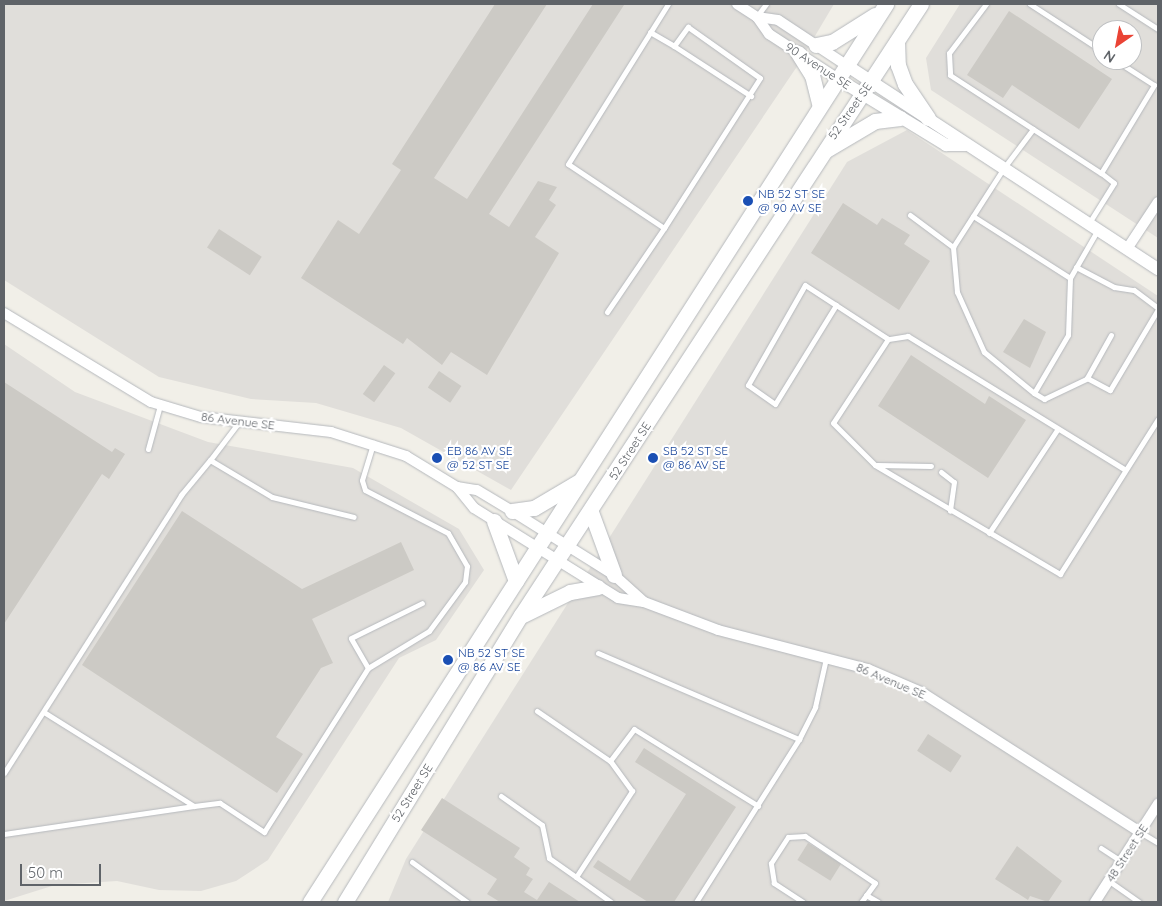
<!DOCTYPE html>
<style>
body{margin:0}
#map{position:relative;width:1162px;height:906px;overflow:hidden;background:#f1efe8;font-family:Quicksand,sans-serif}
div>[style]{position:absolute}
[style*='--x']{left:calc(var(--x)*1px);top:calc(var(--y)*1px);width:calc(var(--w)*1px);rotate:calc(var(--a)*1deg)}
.industrial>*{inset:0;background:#e0deda}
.building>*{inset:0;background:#cccac5;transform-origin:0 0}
.roads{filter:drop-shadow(0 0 1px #b5b8bc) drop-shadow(0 0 1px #b5b8bc)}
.service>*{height:5px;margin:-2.5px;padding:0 2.5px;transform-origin:2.5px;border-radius:2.5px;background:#fff}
.minor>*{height:10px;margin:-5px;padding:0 5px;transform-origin:5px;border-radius:5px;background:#fff}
.tertiary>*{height:12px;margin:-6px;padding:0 6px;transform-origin:6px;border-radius:6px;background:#fff}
.secondary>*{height:15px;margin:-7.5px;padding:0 7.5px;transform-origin:7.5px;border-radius:7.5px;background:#fff}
.dots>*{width:14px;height:14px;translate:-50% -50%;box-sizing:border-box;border:2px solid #fff;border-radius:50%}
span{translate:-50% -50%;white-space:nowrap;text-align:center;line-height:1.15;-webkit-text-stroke:4.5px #fff;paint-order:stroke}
.street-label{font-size:12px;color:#5f6368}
.transit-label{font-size:12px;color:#164399}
.left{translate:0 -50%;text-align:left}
.frame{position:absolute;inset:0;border:5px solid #5f6368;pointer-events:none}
.north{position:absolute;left:1092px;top:20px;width:50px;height:50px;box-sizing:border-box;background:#fff;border:1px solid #bfc1c3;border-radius:50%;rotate:213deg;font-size:14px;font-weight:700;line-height:20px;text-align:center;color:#5f6368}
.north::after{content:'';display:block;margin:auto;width:18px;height:22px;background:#ea4335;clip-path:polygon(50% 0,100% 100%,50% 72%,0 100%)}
.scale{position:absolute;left:20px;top:864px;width:81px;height:22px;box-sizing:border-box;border:2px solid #5f6368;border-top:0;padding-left:6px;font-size:15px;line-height:18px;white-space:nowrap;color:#5f6368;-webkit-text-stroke:4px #fff;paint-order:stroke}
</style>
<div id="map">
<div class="industrial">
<div style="clip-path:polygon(4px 4px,834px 4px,796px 68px,511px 490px,401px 428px,316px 403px,251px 399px,159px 377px,4px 280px)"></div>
<div style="clip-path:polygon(evenodd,960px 4px,1158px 4px,1158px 238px,931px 90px,926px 58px,960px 4px,1102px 30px,1132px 30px,1132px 60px,1102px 60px,1102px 30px)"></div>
<div style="clip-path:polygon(907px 130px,1158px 296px,1158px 902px,388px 902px,406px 859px,847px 162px)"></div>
<div style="clip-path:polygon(4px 344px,75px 392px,208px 442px,353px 468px,459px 529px,484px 570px,436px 640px,399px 658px,268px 860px,236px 881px,201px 891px,159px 890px,117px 881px,55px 885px,4px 901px)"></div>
</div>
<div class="building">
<div style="clip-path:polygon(495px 4px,547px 4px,434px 178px,467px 199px,593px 4px,624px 5px,489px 214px,509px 227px,538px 181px,557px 187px,549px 200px,556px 205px,535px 237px,559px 253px,487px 375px,451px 352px,442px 365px,407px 338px,403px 344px,301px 278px,338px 220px,359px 234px,401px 170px,392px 164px)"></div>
<div style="clip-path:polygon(1009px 11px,1112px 79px,1079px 129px,1012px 85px,1003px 98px,967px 75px)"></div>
<div style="clip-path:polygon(843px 203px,877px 225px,882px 218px,910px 235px,904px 244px,930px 261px,899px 310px,811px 253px)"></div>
<div style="left:219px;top:229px;width:51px;height:22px;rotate:33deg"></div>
<div style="clip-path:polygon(1024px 319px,1046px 332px,1030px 368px,1003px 352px)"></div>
<div style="clip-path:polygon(911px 355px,985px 404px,989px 396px,1026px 420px,988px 478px,878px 406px)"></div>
<div style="left:384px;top:365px;width:14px;height:36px;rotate:36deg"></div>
<div style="left:439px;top:371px;width:27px;height:20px;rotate:34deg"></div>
<div style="clip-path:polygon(4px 382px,112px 452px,115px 448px,125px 454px,109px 479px,102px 474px,4px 624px)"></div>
<div style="clip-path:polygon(182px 511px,302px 589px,401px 542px,414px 570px,312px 619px,333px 663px,321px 668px,276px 737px,303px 754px,277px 793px,82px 665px)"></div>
<div style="left:928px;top:734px;width:40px;height:20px;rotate:33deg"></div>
<div style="clip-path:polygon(644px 748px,736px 807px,674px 902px,648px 902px,593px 867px,598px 860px,630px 881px,686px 794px,635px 762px)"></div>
<div style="clip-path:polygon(442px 798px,520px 848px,514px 857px,530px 868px,526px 875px,533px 879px,524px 892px,537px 900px,549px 882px,580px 902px,500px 902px,487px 894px,497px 879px,421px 830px)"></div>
<div style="left:808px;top:843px;width:39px;height:20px;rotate:32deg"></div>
<div style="clip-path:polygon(1017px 846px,1062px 881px,1048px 902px,1030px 896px,1028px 900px,995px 879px)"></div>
</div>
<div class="roads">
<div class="service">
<div style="--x:986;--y:4;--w:61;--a:127.1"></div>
<div style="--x:949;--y:53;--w:22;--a:87"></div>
<div style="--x:950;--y:75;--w:180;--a:33"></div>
<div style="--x:1101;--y:173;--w:103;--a:-58.9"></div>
<div style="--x:1154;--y:85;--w:46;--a:-147.3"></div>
<div style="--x:1030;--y:4;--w:86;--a:33.1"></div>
<div style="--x:1119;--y:4;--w:46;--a:32.7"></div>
<div style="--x:757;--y:16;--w:15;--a:-53"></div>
<div style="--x:650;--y:32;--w:28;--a:30"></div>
<div style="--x:674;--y:46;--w:24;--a:-54"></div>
<div style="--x:688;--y:27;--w:88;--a:35.3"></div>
<div style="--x:760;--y:78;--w:178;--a:122.6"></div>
<div style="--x:674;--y:46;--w:92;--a:33"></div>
<div style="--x:910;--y:215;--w:54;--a:36.7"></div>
<div style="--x:973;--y:216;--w:115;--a:32.6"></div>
<div style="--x:1070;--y:278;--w:57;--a:92"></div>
<div style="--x:1068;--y:335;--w:67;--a:120.4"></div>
<div style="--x:1034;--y:393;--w:65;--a:-140.6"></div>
<div style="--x:984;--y:352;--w:66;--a:-114.2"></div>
<div style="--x:957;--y:292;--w:45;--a:-95.1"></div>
<div style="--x:953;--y:247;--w:93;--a:-57.3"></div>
<div style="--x:1003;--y:169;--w:50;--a:-53.1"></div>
<div style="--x:1089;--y:223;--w:47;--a:-58"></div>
<div style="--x:1114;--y:183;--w:16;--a:-142"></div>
<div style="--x:1076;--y:267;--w:43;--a:27.8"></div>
<div style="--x:1114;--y:287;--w:20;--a:9"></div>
<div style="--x:1134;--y:290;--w:30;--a:37"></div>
<div style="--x:1070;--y:278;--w:54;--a:-60.1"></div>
<div style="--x:836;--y:305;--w:116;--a:121.6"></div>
<div style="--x:775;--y:404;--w:33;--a:-145"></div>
<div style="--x:748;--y:385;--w:115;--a:-60.3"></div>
<div style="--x:805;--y:285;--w:37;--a:33"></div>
<div style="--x:836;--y:305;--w:62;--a:33.2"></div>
<div style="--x:607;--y:312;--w:102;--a:-55.8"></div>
<div style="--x:664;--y:228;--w:115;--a:-146.3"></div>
<div style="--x:568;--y:164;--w:189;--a:-58"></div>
<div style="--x:1111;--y:335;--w:49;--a:119.2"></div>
<div style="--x:1087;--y:378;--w:26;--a:28"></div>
<div style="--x:1110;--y:390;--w:94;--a:-59.3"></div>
<div style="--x:1034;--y:393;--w:12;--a:31"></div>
<div style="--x:1044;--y:399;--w:49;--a:-25.5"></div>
<div style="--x:239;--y:422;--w:48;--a:127.3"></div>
<div style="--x:210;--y:460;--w:72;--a:30.8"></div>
<div style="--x:272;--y:497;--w:84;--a:13.7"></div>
<div style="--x:148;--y:449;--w:46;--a:-74.7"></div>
<div style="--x:877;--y:465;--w:54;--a:1.1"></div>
<div style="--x:1124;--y:469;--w:254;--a:-148.4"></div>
<div style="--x:908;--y:336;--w:20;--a:171"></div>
<div style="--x:888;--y:339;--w:100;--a:123.2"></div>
<div style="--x:833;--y:423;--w:59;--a:45"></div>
<div style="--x:875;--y:465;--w:215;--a:30.5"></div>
<div style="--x:1060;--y:574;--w:183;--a:-57.7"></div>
<div style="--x:941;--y:472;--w:16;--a:38"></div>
<div style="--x:954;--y:482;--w:29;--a:98"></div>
<div style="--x:989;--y:533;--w:123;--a:-56.6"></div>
<div style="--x:598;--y:653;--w:219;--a:23.2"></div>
<div style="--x:368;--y:668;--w:34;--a:-120"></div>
<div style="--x:351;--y:638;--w:79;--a:-26.2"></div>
<div style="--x:537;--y:711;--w:88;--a:34.4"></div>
<div style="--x:4;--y:773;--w:330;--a:-57.5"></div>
<div style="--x:181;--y:495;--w:45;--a:-50.4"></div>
<div style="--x:501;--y:796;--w:50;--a:35.3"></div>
<div style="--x:542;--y:825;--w:34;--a:78"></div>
<div style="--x:549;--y:858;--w:33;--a:35"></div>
<div style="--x:194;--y:806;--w:26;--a:-7"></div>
<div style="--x:220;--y:803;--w:53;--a:33.4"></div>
<div style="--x:264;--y:832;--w:194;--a:-57.6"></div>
<div style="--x:368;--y:668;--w:71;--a:-31.2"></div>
<div style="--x:429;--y:631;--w:61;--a:-53.7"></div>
<div style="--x:465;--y:582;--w:16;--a:-83"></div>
<div style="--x:467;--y:566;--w:38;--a:-120"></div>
<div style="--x:448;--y:533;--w:93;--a:-152.6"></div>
<div style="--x:365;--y:490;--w:10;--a:-107"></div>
<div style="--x:362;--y:480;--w:39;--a:-73"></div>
<div style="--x:1140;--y:832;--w:21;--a:31"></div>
<div style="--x:4;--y:834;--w:192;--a:-8.4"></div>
<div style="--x:194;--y:806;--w:176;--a:-148"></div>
<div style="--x:1101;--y:848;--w:24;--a:33"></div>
<div style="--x:412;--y:862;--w:68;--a:36"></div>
<div style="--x:1109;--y:881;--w:37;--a:35"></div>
<div style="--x:866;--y:895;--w:14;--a:30"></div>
<div style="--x:611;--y:902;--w:43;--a:-144.5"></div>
<div style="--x:576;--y:877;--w:103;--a:-56.9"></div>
<div style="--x:632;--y:791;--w:37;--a:-126"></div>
<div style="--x:610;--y:761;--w:40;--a:-53"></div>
<div style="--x:634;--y:729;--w:146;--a:31.8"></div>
<div style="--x:696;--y:902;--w:193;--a:-57.7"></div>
<div style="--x:799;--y:739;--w:36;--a:-63"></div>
<div style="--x:815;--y:707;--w:50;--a:-77.3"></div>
<div style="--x:803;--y:902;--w:35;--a:-147"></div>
<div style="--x:774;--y:883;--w:20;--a:-99"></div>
<div style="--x:771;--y:863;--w:31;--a:-57"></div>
<div style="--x:788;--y:837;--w:17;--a:-3"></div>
<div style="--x:805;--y:836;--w:84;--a:33.9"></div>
<div style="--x:875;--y:883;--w:24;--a:126"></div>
</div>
<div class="minor">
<div style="--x:737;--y:4;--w:24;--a:33"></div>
<div style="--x:757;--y:17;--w:21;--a:55"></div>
<div style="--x:769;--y:34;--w:82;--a:33.1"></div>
<div style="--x:757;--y:17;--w:21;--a:8"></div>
<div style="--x:778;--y:20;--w:82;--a:33.5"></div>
<div style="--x:1127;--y:249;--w:56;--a:-56.6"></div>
<div style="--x:4;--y:313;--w:172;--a:31.2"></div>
<div style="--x:151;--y:402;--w:52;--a:16.7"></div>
<div style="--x:201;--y:417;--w:131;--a:6.6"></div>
<div style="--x:331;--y:432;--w:79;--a:17.7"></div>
<div style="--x:406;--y:456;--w:60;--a:31.3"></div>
<div style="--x:457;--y:487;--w:27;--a:51"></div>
<div style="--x:474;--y:508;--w:170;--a:32"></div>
<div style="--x:618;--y:598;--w:26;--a:9"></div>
<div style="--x:644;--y:602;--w:79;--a:20.7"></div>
<div style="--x:718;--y:630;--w:155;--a:14.6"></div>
<div style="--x:868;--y:669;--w:58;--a:23.5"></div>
<div style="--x:921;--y:692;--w:260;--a:32.6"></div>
<div style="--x:457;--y:487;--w:20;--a:9"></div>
<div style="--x:477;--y:490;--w:41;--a:31"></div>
<div style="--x:512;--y:511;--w:120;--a:32.1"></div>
<div style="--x:614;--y:575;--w:40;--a:42"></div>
<div style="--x:1095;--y:902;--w:117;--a:-57.3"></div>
</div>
<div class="tertiary">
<div style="--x:846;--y:65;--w:373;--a:33.2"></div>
<div style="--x:838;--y:79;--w:127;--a:31.4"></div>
<div style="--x:946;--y:145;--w:20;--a:0"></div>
</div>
<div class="secondary">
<div style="--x:897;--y:41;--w:24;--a:88"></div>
<div style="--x:898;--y:65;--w:20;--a:70"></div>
<div style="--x:905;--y:84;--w:41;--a:55.9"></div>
<div style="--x:816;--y:45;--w:16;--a:-11"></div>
<div style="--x:832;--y:42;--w:51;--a:-32.1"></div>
<div style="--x:798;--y:53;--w:26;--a:58"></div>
<div style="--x:812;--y:75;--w:32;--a:76"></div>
<div style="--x:826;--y:150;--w:57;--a:-30.6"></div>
<div style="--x:875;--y:121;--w:25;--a:-7"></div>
<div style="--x:512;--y:511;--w:22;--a:-8"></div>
<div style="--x:534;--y:508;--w:51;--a:-30.6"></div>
<div style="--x:591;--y:512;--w:67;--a:69.9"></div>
<div style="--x:494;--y:521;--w:64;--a:69.9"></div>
<div style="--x:523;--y:615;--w:52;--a:-26.1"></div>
<div style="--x:570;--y:592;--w:28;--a:-10"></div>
<div style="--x:310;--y:902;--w:1067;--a:-57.32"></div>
<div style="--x:345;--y:902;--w:337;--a:-58.5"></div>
<div style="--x:521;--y:615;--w:730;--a:-56.79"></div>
</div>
</div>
<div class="dots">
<div style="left:748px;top:201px;background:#1a4fb4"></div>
<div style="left:437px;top:458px;background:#1a4fb4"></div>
<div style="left:653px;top:458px;background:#1a4fb4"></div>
<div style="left:448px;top:660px;background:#1a4fb4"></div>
</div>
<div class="street-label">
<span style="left:818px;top:66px;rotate:33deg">90 Avenue SE</span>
<span style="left:850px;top:111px;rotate:-55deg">52 Street SE</span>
<span style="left:238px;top:421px;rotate:7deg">86 Avenue SE</span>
<span style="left:630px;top:451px;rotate:-57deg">52 Street SE</span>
<span style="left:891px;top:681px;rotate:23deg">86 Avenue SE</span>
<span style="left:412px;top:793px;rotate:-58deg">52 Street SE</span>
<span style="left:1127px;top:853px;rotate:-57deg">48 Street SE</span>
</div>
<div class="transit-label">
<span class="left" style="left:758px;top:201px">NB 52 ST SE<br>@ 90 AV SE</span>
<span class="left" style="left:447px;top:458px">EB 86 AV SE<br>@ 52 ST SE</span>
<span class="left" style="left:663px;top:458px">SB 52 ST SE<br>@ 86 AV SE</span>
<span class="left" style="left:458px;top:660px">NB 52 ST SE<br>@ 86 AV SE</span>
</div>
<div class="frame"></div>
<div class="north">N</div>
<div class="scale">50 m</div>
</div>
